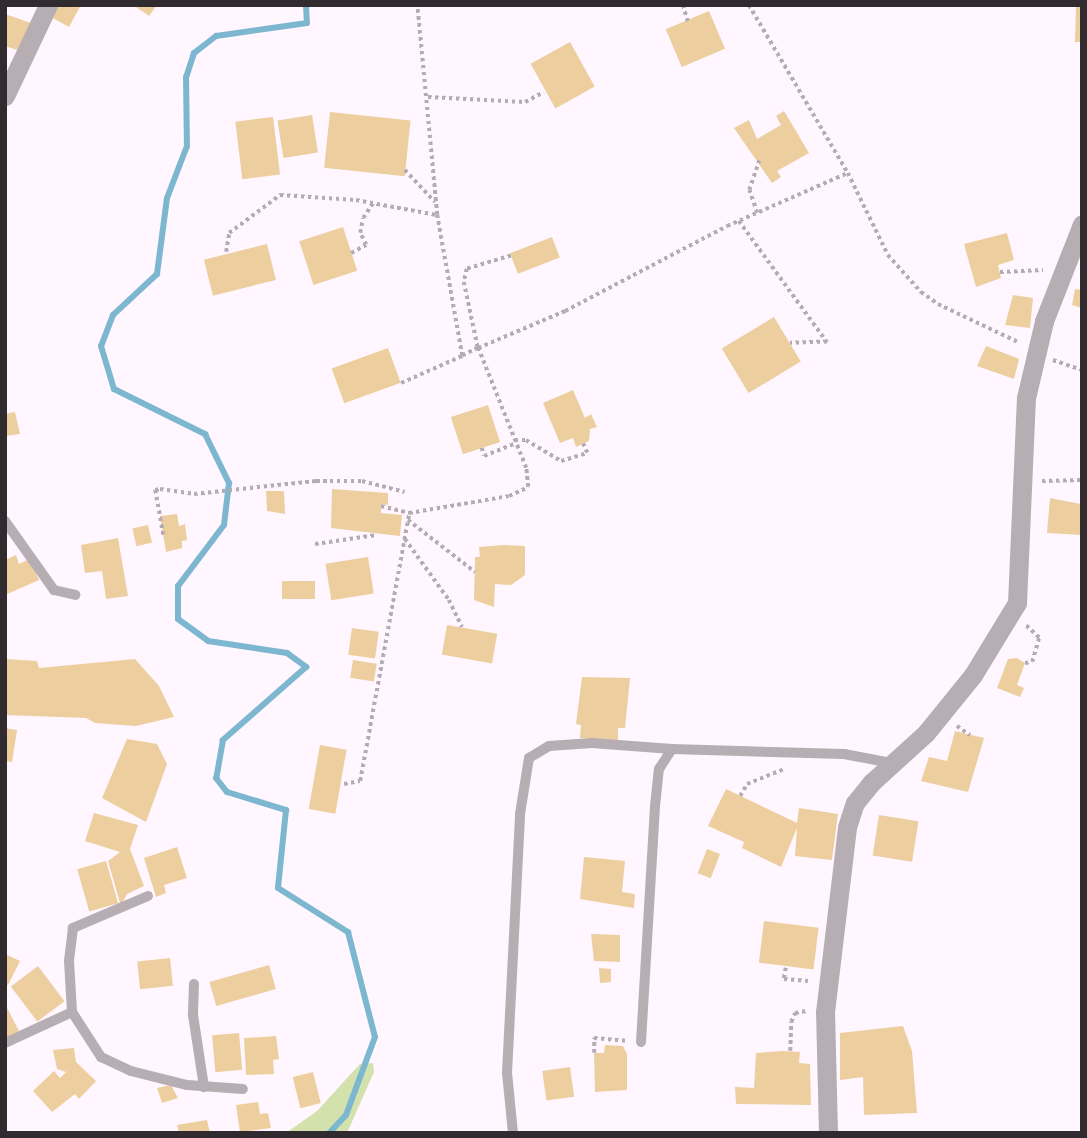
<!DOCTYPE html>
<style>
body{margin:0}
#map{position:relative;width:1087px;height:1138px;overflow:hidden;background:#fff6ff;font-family:"Noto Sans",sans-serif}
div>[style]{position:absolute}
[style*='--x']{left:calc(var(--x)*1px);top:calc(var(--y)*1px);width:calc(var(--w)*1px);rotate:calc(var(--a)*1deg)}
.green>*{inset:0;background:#d3e1ad}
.stream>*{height:6px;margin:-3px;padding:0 3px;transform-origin:3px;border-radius:3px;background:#7cb7cf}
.building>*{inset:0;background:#edce9f;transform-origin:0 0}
.path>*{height:3.5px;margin-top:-1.75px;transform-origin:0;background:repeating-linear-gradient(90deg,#b4acb4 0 3.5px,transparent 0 7px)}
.lane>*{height:10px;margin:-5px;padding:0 5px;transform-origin:5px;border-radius:5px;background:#b6aeb2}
.street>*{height:19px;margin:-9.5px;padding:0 9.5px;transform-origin:9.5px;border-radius:9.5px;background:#b6aeb2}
span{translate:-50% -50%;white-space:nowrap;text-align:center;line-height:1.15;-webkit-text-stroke:7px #fff;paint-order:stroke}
.frame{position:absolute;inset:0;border:7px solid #312b30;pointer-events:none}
</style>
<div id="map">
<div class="green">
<div style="clip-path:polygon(373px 1063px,374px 1072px,347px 1133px,286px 1133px,317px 1111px,360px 1064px)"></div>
</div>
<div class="stream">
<div style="--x:306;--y:5;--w:18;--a:87"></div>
<div style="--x:307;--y:23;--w:92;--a:171.9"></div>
<div style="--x:216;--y:36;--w:28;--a:142"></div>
<div style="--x:194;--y:53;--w:25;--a:108"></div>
<div style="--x:186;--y:77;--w:69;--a:89.2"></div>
<div style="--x:187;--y:146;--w:56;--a:111"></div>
<div style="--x:167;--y:198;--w:77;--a:97.5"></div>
<div style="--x:157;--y:274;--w:60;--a:137"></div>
<div style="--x:113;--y:315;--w:33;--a:111"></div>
<div style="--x:101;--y:346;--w:45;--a:73.2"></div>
<div style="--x:114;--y:389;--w:102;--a:26.3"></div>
<div style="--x:205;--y:434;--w:55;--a:63.9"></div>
<div style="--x:229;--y:483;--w:42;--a:96.8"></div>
<div style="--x:224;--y:525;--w:76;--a:127"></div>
<div style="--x:178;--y:586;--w:33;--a:90"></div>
<div style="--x:178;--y:619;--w:37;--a:36"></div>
<div style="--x:208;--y:641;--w:80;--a:8.6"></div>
<div style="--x:287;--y:653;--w:24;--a:36"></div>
<div style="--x:306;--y:667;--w:111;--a:138.7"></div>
<div style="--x:223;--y:740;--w:39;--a:100"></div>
<div style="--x:216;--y:778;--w:18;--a:52"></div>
<div style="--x:227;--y:792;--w:62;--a:17"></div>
<div style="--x:286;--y:810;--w:78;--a:95.9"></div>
<div style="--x:278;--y:888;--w:83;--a:32.2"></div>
<div style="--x:348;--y:932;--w:108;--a:75.6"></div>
<div style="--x:375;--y:1037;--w:83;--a:110.4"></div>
<div style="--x:346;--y:1115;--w:25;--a:133"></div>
</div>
<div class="building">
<div style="clip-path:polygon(57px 5px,81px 5px,69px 27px,51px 17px)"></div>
<div style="clip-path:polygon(133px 5px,157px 5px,149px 16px)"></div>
<div style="clip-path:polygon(1076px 6px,1082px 6px,1082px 42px,1075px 42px)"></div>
<div style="left:709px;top:11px;width:41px;height:47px;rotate:67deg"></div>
<div style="clip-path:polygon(5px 14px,31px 23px,17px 50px,5px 46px)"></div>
<div style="left:570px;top:42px;width:51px;height:45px;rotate:61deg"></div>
<div style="clip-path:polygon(784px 111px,809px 153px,777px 171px,781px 177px,772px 183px,734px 128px,749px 120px,757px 139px,781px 125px,776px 116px)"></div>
<div style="left:330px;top:112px;width:81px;height:56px;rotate:6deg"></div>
<div style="left:312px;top:115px;width:38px;height:35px;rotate:81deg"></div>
<div style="left:273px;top:117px;width:58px;height:38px;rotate:83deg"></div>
<div style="left:343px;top:227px;width:46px;height:46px;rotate:72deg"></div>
<div style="clip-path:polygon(1007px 233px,1014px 260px,998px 265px,1001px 278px,976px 287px,964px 244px)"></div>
<div style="left:552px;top:237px;width:22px;height:45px;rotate:69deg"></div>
<div style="left:267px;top:244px;width:37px;height:65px;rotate:76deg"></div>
<div style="clip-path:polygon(1075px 289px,1082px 290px,1082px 308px,1072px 305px)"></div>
<div style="clip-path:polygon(1013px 295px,1033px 298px,1030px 328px,1005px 325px)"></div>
<div style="left:774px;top:317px;width:52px;height:61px;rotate:59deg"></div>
<div style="clip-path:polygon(986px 346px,1019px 359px,1014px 379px,977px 366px)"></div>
<div style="left:388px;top:348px;width:37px;height:60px;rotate:70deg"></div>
<div style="clip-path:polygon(573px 390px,585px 418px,591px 414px,597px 427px,590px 429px,589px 441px,576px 447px,573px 438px,560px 443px,543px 403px)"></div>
<div style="left:488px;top:405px;width:39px;height:39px;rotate:72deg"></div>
<div style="clip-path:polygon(15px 412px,20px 434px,5px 436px,5px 414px)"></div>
<div style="clip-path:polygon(332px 489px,388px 493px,388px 505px,381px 504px,381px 513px,402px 515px,400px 536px,331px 528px)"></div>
<div style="clip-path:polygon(266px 491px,284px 491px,285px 514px,267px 511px)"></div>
<div style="clip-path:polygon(1050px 498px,1081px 504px,1082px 535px,1047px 533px)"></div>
<div style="clip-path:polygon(177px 514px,179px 526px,185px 524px,187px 540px,182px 541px,182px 548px,166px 552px,160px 516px)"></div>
<div style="left:148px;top:525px;width:18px;height:16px;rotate:77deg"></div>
<div style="clip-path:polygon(118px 538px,128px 596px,106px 599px,102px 571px,85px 573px,81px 545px)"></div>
<div style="clip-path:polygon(504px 545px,525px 546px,525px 575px,511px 585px,495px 584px,494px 607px,474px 600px,475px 557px,480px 557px,479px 547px)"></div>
<div style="clip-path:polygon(16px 555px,19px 564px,29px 559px,39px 580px,5px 595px,5px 560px)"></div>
<div style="left:368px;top:557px;width:37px;height:43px;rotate:81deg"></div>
<div style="left:315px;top:581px;width:18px;height:33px;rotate:90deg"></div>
<div style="left:447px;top:625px;width:51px;height:30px;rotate:10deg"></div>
<div style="left:352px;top:628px;width:27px;height:27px;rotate:8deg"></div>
<div style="clip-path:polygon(1017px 658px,1025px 663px,1017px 685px,1024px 688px,1020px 697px,997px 688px,1008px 659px)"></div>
<div style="clip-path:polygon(5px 659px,37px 661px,39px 668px,135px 659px,159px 686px,174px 717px,136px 726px,95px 723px,86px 718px,5px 715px)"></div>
<div style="left:353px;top:660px;width:24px;height:18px;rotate:9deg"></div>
<div style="clip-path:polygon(582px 677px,630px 678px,625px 728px,618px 728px,618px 741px,580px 738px,581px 725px,576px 724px)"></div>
<div style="clip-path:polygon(5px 728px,17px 730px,12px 762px,5px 761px)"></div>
<div style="clip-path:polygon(955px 731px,984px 738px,968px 792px,921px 781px,929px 757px,947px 761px)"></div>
<div style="clip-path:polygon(127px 739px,157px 744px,167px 764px,146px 822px,102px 798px)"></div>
<div style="left:320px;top:745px;width:27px;height:65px;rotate:10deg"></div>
<div style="clip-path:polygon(726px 789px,797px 823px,799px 808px,838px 814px,832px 860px,795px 856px,797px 828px,781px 867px,742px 848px,744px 842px,708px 826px)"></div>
<div style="clip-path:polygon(94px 813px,138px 825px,130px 849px,144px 886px,127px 894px,123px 902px,120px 903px,108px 861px,120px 852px,85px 841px)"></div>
<div style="left:879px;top:815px;width:40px;height:41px;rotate:9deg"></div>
<div style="clip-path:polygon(177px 847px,187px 878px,164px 885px,166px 893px,156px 897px,144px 858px)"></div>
<div style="left:707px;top:849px;width:14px;height:26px;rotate:21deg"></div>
<div style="clip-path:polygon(584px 857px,625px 861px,622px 892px,635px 894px,634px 908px,580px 899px)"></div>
<div style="left:106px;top:861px;width:44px;height:30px;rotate:74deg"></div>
<div style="left:764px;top:921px;width:55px;height:42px;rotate:7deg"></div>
<div style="clip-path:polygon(591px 934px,620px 935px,620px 962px,594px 961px)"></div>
<div style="clip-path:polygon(5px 954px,20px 961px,8px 985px,5px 984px)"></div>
<div style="left:170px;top:958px;width:28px;height:33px;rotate:84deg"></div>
<div style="left:269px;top:965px;width:25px;height:62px;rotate:74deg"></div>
<div style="left:38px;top:966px;width:44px;height:34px;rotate:53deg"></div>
<div style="clip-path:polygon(599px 968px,611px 969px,611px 982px,600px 983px)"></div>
<div style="clip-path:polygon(5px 1004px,19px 1031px,5px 1038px)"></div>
<div style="clip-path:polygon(903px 1026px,912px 1051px,917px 1113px,864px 1115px,863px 1077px,840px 1080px,840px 1033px)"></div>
<div style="left:239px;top:1033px;width:37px;height:27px;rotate:85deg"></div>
<div style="clip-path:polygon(276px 1036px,279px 1059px,273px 1060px,274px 1074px,246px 1075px,244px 1038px)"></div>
<div style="clip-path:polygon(605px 1045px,623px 1046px,627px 1054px,627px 1090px,595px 1092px,594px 1053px,604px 1053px)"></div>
<div style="clip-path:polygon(74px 1048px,76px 1062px,96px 1081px,79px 1099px,75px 1094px,52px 1112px,33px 1091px,54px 1071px,60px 1078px,66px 1072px,57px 1069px,53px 1050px)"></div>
<div style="clip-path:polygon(783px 1051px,800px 1052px,799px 1063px,810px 1064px,811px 1105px,736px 1104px,735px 1087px,754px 1088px,756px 1053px)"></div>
<div style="left:570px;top:1067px;width:30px;height:28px;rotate:82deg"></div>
<div style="left:313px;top:1072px;width:32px;height:21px;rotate:76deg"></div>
<div style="clip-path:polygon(171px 1085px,178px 1098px,162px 1103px,157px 1088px)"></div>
<div style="clip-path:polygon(258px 1102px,260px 1114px,268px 1113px,271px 1128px,240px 1132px,236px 1105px)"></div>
<div style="clip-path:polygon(207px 1120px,210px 1133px,179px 1133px,177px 1125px)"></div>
</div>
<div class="path">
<div style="--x:683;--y:5;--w:17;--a:73"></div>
<div style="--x:749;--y:5;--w:195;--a:59.5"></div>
<div style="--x:848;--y:173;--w:91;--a:64"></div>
<div style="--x:888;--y:255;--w:50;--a:48.3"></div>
<div style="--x:921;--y:292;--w:21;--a:35"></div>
<div style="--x:938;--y:304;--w:89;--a:25.4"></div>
<div style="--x:428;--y:97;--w:97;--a:3"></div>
<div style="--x:525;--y:102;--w:21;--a:-28"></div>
<div style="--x:405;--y:170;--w:44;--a:46.8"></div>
<div style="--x:757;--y:213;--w:24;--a:-109"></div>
<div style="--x:749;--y:190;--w:31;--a:-71"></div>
<div style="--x:739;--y:221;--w:150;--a:54"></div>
<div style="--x:827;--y:342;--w:37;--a:178"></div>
<div style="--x:226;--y:252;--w:19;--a:-81"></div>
<div style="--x:229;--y:233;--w:64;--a:-36.7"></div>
<div style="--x:280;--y:195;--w:76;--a:3.8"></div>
<div style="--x:356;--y:200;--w:82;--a:10.5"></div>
<div style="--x:351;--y:253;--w:17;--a:-28"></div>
<div style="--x:366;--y:245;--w:13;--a:-117"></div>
<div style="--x:360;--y:233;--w:15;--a:-79"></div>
<div style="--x:363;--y:218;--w:18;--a:-56"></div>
<div style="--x:511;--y:256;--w:46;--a:163.5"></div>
<div style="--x:467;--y:269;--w:13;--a:103"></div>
<div style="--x:464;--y:282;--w:67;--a:78"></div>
<div style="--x:478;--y:348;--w:95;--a:-23"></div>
<div style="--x:565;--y:311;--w:183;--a:-27.7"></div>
<div style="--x:727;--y:226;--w:132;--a:-23.7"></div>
<div style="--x:1000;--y:272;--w:43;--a:-2.7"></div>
<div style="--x:1053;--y:360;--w:31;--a:19"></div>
<div style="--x:401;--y:383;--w:67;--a:-23.9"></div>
<div style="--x:515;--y:440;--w:11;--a:0"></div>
<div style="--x:526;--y:440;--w:41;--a:31"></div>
<div style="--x:561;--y:461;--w:27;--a:-17"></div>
<div style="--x:587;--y:453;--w:10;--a:-114"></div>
<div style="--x:482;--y:448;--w:8;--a:76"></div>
<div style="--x:484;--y:456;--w:35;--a:-22"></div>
<div style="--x:1042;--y:481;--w:40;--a:-1.4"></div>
<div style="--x:381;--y:506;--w:29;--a:14"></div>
<div style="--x:409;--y:513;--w:101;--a:-9.6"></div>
<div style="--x:509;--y:496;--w:21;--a:-25"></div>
<div style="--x:528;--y:487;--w:19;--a:-96"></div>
<div style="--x:526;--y:468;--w:129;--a:-111.8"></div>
<div style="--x:478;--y:348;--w:18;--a:153"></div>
<div style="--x:462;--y:356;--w:143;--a:-100.1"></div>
<div style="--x:437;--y:215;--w:211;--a:-95.4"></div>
<div style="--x:408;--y:520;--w:85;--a:37.8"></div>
<div style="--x:163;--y:535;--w:46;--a:-100.1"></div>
<div style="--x:155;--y:490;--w:5;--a:-11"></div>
<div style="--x:160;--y:489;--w:34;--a:8"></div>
<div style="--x:194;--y:494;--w:123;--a:-6.1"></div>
<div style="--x:316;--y:481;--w:46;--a:0"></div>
<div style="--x:362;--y:481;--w:44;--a:14.3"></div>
<div style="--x:405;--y:539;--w:75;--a:54.2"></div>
<div style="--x:449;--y:600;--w:30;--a:64"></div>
<div style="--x:315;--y:544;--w:62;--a:-8.4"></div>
<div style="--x:1025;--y:663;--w:7;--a:-8"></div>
<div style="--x:1032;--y:662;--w:25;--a:-74"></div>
<div style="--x:1039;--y:638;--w:18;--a:-137"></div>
<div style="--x:957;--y:726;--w:16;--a:35"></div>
<div style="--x:344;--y:784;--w:16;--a:-11"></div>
<div style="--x:360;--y:781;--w:272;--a:-79.6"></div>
<div style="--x:740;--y:796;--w:14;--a:-60"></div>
<div style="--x:747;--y:784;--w:40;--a:-22"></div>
<div style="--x:786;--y:968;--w:11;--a:100"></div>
<div style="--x:784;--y:979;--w:24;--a:5"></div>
<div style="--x:790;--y:1051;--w:29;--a:-88"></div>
<div style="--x:791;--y:1022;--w:10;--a:-66"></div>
<div style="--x:795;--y:1013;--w:11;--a:-10"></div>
<div style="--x:594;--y:1053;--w:15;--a:-90"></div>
<div style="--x:594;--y:1038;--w:32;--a:5"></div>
</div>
<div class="lane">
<div style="--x:5;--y:521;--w:85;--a:54.6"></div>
<div style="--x:54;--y:590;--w:22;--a:13"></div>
<div style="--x:148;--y:896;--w:82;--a:156.9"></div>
<div style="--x:73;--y:928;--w:33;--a:97"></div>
<div style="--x:69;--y:961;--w:51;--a:86.6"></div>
<div style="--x:72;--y:1012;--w:54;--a:57.2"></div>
<div style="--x:101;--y:1057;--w:33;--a:25"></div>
<div style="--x:131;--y:1071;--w:58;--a:14"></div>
<div style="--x:187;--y:1085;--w:56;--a:4.1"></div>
<div style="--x:194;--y:984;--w:31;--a:92"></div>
<div style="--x:193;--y:1015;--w:73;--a:81.3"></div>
<div style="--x:641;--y:1042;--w:236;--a:-86.6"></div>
<div style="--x:655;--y:806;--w:37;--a:-84"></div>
<div style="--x:659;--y:769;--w:24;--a:-57"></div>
<div style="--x:672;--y:749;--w:172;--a:1.7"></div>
<div style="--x:844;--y:754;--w:48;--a:10.8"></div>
<div style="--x:5;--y:1043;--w:74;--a:-24.8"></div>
<div style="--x:513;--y:1133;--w:60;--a:-95.7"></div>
<div style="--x:507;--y:1073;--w:259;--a:-87.1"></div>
<div style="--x:520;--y:814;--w:57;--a:-80.9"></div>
<div style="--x:529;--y:758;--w:23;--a:-31"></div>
<div style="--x:549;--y:746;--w:43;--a:-4"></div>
<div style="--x:592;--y:743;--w:80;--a:4.3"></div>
</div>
<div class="street">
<div style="--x:5;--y:96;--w:101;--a:-64.7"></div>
<div style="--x:828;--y:1133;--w:121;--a:-91.4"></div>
<div style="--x:825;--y:1012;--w:186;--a:-83.2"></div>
<div style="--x:847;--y:827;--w:25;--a:-72"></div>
<div style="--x:855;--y:803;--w:26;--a:-51"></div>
<div style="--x:871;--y:783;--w:74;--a:-42.3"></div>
<div style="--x:926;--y:733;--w:75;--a:-51"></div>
<div style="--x:973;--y:675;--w:84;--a:-58.6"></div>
<div style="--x:1017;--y:603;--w:205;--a:-87.5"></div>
<div style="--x:1026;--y:398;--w:79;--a:-76.8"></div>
<div style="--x:1044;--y:321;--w:104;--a:-68.6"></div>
</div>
<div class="frame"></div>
</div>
